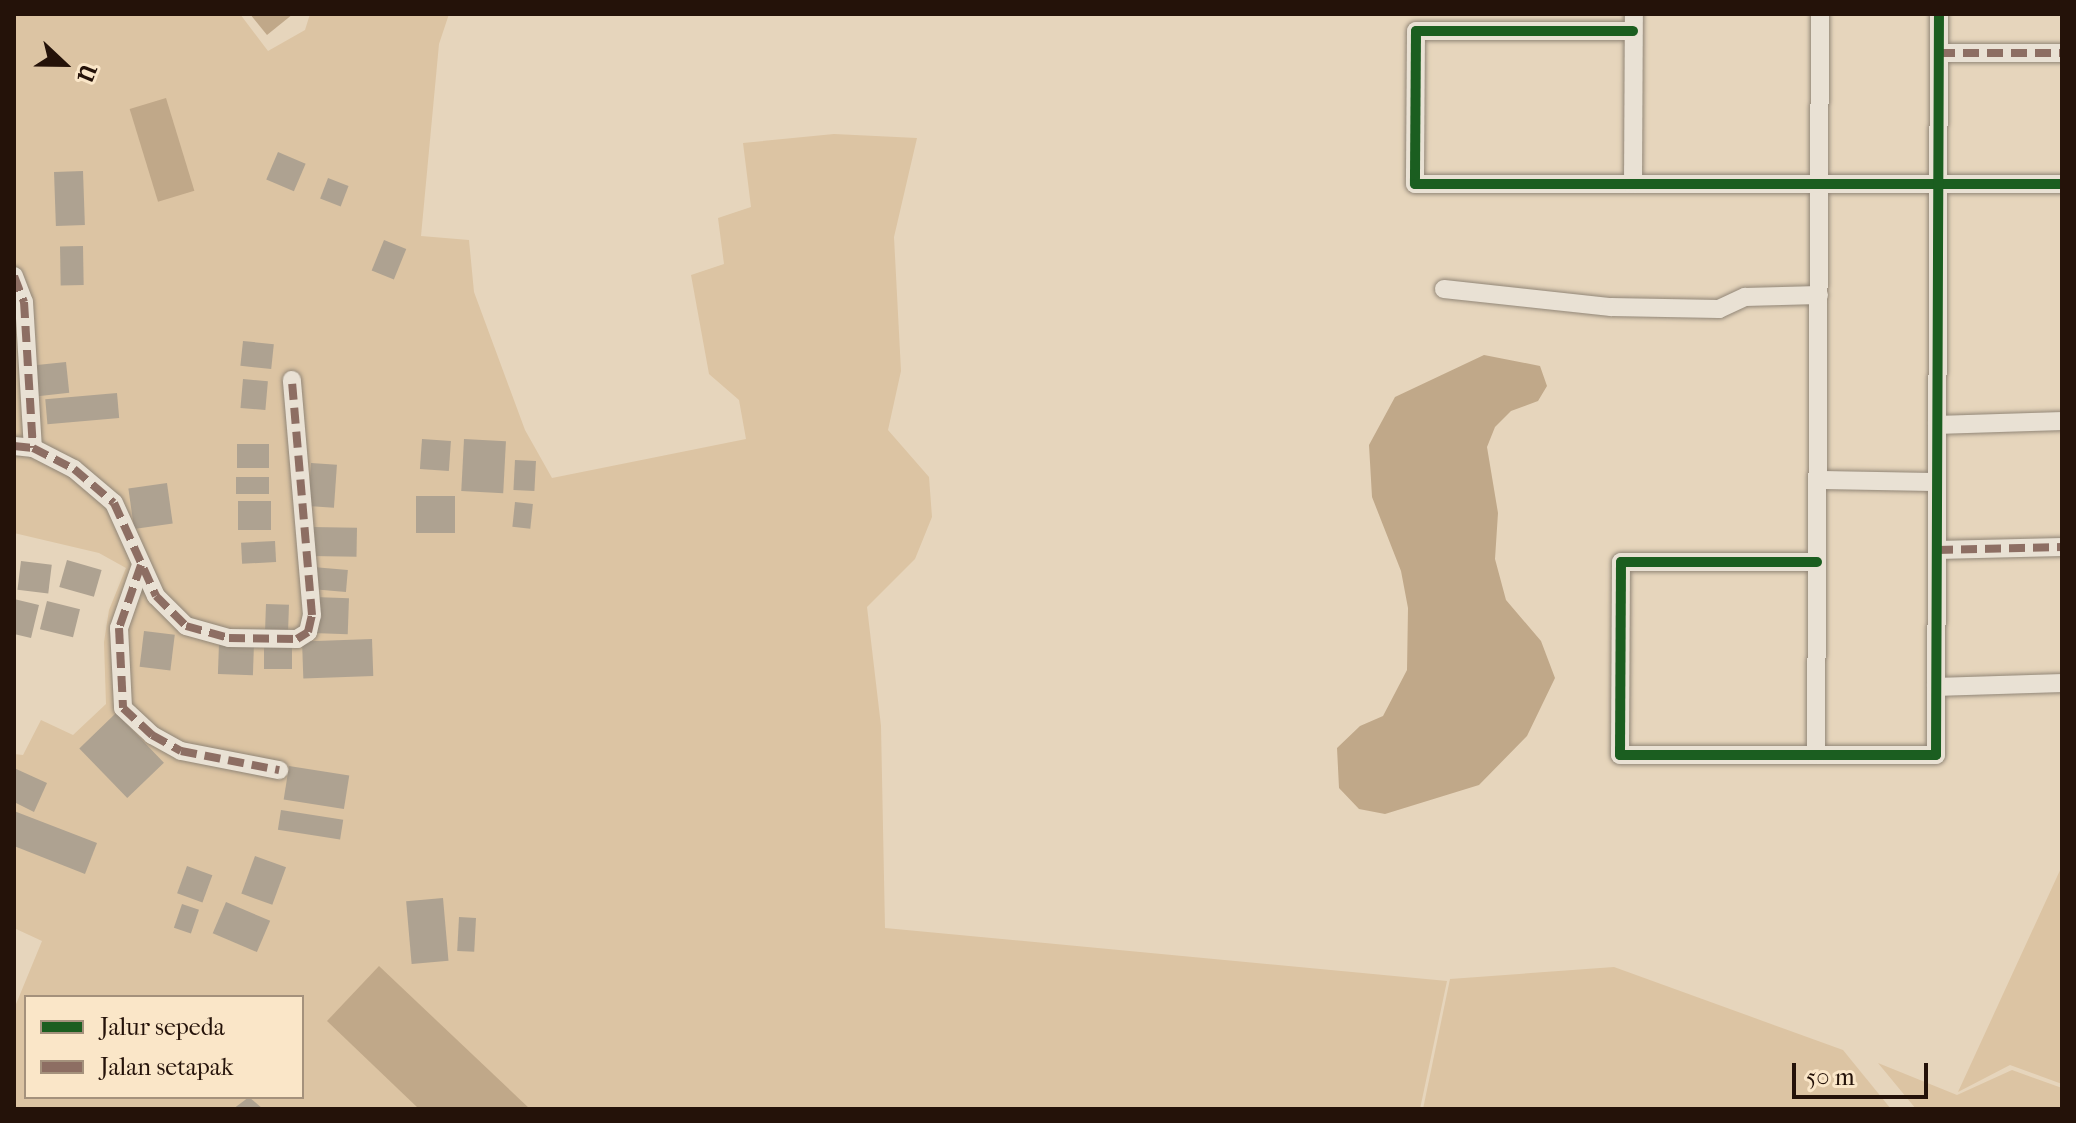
<!DOCTYPE html>
<style>
body{margin:0}
#map{position:relative;width:2076px;height:1123px;overflow:hidden;background:#e6d5bc;font-family:"IM FELL French Canon",serif}
div>[style]{position:absolute}
[style*='--x']{left:calc(var(--x)*1px);top:calc(var(--y)*1px);width:calc(var(--w)*1px);rotate:calc(var(--a)*1deg)}
.green>*{inset:0;background:#dcc4a3}
.water>*{inset:0;background:#c0a889;transform-origin:0 0}
.building>*{inset:0;background:#aea291;transform-origin:0 0}
.roads{filter:drop-shadow(0 0 2px #918677) drop-shadow(0 0 2px #918677)}
.minor>*{height:18px;margin:-9px;padding:0 9px;transform-origin:9px;border-radius:9px;background:#e9e1d4}
.quiet>*{height:8px;margin-top:-4px;transform-origin:0;background:repeating-linear-gradient(90deg,#8d6e63 0 16px,transparent 0 24px)}
.cycleway>*{height:10px;margin:-5px;padding:0 5px;transform-origin:5px;border-radius:5px;background:#1b5e20}
span{translate:-50% -50%;white-space:nowrap;text-align:center;line-height:1.15;-webkit-text-stroke:6px #fae6c8;paint-order:stroke}
.frame{position:absolute;inset:0;border:16px solid #241209;pointer-events:none}
.legend{position:absolute;left:24px;top:995px;width:280px;height:104px;box-sizing:border-box;background:#fae6c8;border:2px solid #a4917c;margin:0;padding:10px 14px;list-style:none;font-size:24px;color:#241209}
.legend li{display:flex;align-items:center;gap:16px;height:40px}
.legend b{width:40px;border:2px solid #a4917c}
.north{position:absolute;left:24px;top:24px;width:80px;height:80px;-webkit-text-stroke:6px #fae6c8;paint-order:stroke;rotate:112deg;font-size:22px;font-weight:700;line-height:32px;text-align:center;color:#241209}
.north::after{content:'';display:block;margin:auto;width:28px;height:36px;background:#241209;clip-path:polygon(50% 0,100% 100%,50% 72%,0 100%)}
.scale{position:absolute;left:1792px;top:1063px;width:136px;height:36px;box-sizing:border-box;border:4px solid #241209;border-top:0;padding-left:10px;font-size:24px;line-height:28px;white-space:nowrap;color:#241209;-webkit-text-stroke:6px #fae6c8;paint-order:stroke}
</style>
<div id="map">
<div class="green">
<div style="clip-path:polygon(evenodd,14px 14px,240px 14px,268px 51px,305px 30px,310px 14px,449px 14px,439px 44px,421px 236px,469px 240px,474px 292px,525px 430px,552px 478px,746px 439px,739px 400px,709px 374px,691px 275px,724px 264px,718px 218px,751px 207px,743px 143px,834px 134px,917px 138px,894px 237px,901px 371px,888px 430px,929px 477px,932px 517px,915px 559px,867px 607px,881px 726px,885px 928px,1447px 981px,1420px 1109px,14px 1109px,14px 1009px,42px 941px,14px 928px,14px 754px,23px 755px,41px 720px,73px 735px,106px 704px,104px 642px,109px 610px,126px 568px,99px 553px,14px 533px,14px 14px,26px 997px,302px 997px,302px 1097px,26px 1097px,26px 997px)"></div>
<div style="clip-path:polygon(2062px 866px,2062px 1084px,2010px 1065px,1958px 1092px)"></div>
<div style="clip-path:polygon(1614px 967px,1843px 1050px,1891px 1109px,1423px 1109px,1450px 979px)"></div>
<div style="clip-path:polygon(1878px 1063px,1957px 1095px,2012px 1070px,2062px 1088px,2062px 1109px,1916px 1109px)"></div>
</div>
<div class="water">
<div style="clip-path:polygon(250px 14px,293px 14px,267px 35px)"></div>
<div style="left:166px;top:98px;width:97px;height:38px;rotate:73deg"></div>
<div style="clip-path:polygon(1484px 355px,1540px 366px,1547px 386px,1538px 401px,1511px 411px,1495px 427px,1487px 447px,1498px 513px,1495px 559px,1506px 600px,1541px 641px,1555px 678px,1527px 736px,1479px 785px,1385px 814px,1359px 809px,1339px 788px,1337px 748px,1360px 726px,1383px 716px,1407px 670px,1408px 608px,1401px 571px,1372px 497px,1369px 445px,1395px 397px)"></div>
<div style="clip-path:polygon(379px 966px,530px 1109px,419px 1109px,327px 1021px)"></div>
</div>
<div class="building">
<div style="left:278px;top:152px;width:30px;height:30px;rotate:23deg"></div>
<div style="left:83px;top:171px;width:54px;height:29px;rotate:88deg"></div>
<div style="left:328px;top:178px;width:22px;height:22px;rotate:21deg"></div>
<div style="left:384px;top:240px;width:24px;height:33px;rotate:22deg"></div>
<div style="left:83px;top:246px;width:39px;height:23px;rotate:89deg"></div>
<div style="left:243px;top:341px;width:31px;height:25px;rotate:6deg"></div>
<div style="left:66px;top:362px;width:31px;height:34px;rotate:84deg"></div>
<div style="left:243px;top:379px;width:25px;height:29px;rotate:5deg"></div>
<div style="left:117px;top:393px;width:25px;height:72px;rotate:85deg"></div>
<div style="left:422px;top:439px;width:29px;height:30px;rotate:4deg"></div>
<div style="left:464px;top:439px;width:42px;height:52px;rotate:3deg"></div>
<div style="left:237px;top:444px;width:32px;height:24px"></div>
<div style="left:515px;top:460px;width:21px;height:30px;rotate:3deg"></div>
<div style="left:311px;top:463px;width:26px;height:43px;rotate:4deg"></div>
<div style="left:236px;top:477px;width:33px;height:17px"></div>
<div style="left:167px;top:483px;width:41px;height:39px;rotate:82deg"></div>
<div style="left:416px;top:496px;width:39px;height:37px"></div>
<div style="left:238px;top:501px;width:33px;height:29px"></div>
<div style="left:515px;top:502px;width:18px;height:25px;rotate:6deg"></div>
<div style="left:311px;top:527px;width:46px;height:29px;rotate:1deg"></div>
<div style="left:275px;top:541px;width:21px;height:34px;rotate:87deg"></div>
<div style="left:67px;top:560px;width:36px;height:28px;rotate:16deg"></div>
<div style="left:21px;top:561px;width:31px;height:29px;rotate:7deg"></div>
<div style="left:313px;top:567px;width:35px;height:22px;rotate:5deg"></div>
<div style="left:314px;top:597px;width:35px;height:36px;rotate:2deg"></div>
<div style="clip-path:polygon(14px 599px,39px 605px,31px 638px,14px 634px)"></div>
<div style="left:47px;top:601px;width:34px;height:29px;rotate:14deg"></div>
<div style="left:266px;top:604px;width:23px;height:26px;rotate:2deg"></div>
<div style="left:144px;top:631px;width:31px;height:36px;rotate:7deg"></div>
<div style="left:372px;top:639px;width:37px;height:70px;rotate:88deg"></div>
<div style="left:219px;top:643px;width:35px;height:31px;rotate:2deg"></div>
<div style="left:292px;top:645px;width:24px;height:28px;rotate:90deg"></div>
<div style="left:116px;top:713px;width:69px;height:51px;rotate:46deg"></div>
<div style="left:289px;top:766px;width:61px;height:34px;rotate:9deg"></div>
<div style="clip-path:polygon(14px 768px,47px 783px,34px 812px,14px 802px)"></div>
<div style="left:281px;top:810px;width:63px;height:20px;rotate:9deg"></div>
<div style="clip-path:polygon(14px 811px,97px 843px,85px 874px,14px 846px)"></div>
<div style="left:255px;top:856px;width:33px;height:40px;rotate:20deg"></div>
<div style="left:187px;top:866px;width:27px;height:29px;rotate:20deg"></div>
<div style="left:443px;top:898px;width:63px;height:37px;rotate:85deg"></div>
<div style="left:226px;top:902px;width:48px;height:34px;rotate:23deg"></div>
<div style="left:182px;top:904px;width:18px;height:25px;rotate:19deg"></div>
<div style="left:459px;top:917px;width:17px;height:34px;rotate:3deg"></div>
<div style="clip-path:polygon(249px 1097px,263px 1109px,233px 1109px)"></div>
</div>
<div class="roads">
<div class="minor">
<div style="--x:1633;--y:31;--w:217;--a:180"></div>
<div style="--x:1416;--y:31;--w:153;--a:90.4"></div>
<div style="--x:1415;--y:184;--w:647;--a:0"></div>
<div style="--x:1939;--y:53;--w:123;--a:0"></div>
<div style="--x:1633;--y:184;--w:170;--a:-89.7"></div>
<div style="--x:14;--y:276;--w:28;--a:69"></div>
<div style="--x:24;--y:302;--w:146;--a:86.5"></div>
<div style="--x:1444;--y:289;--w:168;--a:6.2"></div>
<div style="--x:1611;--y:307;--w:108;--a:1.1"></div>
<div style="--x:1719;--y:309;--w:29;--a:-25"></div>
<div style="--x:1745;--y:297;--w:74;--a:-1.5"></div>
<div style="--x:1937;--y:425;--w:125;--a:-1.8"></div>
<div style="--x:14;--y:446;--w:19;--a:6"></div>
<div style="--x:33;--y:448;--w:46;--a:27.1"></div>
<div style="--x:74;--y:469;--w:52;--a:40.4"></div>
<div style="--x:114;--y:503;--w:102;--a:65.7"></div>
<div style="--x:156;--y:596;--w:42;--a:45"></div>
<div style="--x:186;--y:626;--w:45;--a:15.6"></div>
<div style="--x:229;--y:638;--w:68;--a:0.8"></div>
<div style="--x:297;--y:639;--w:13;--a:-32"></div>
<div style="--x:308;--y:632;--w:17;--a:-77"></div>
<div style="--x:312;--y:615;--w:236;--a:-94.9"></div>
<div style="--x:1818;--y:480;--w:119;--a:1"></div>
<div style="--x:1937;--y:550;--w:125;--a:-1.4"></div>
<div style="--x:1817;--y:562;--w:196;--a:180"></div>
<div style="--x:1621;--y:562;--w:193;--a:90.3"></div>
<div style="--x:1620;--y:755;--w:316;--a:0"></div>
<div style="--x:1936;--y:755;--w:741;--a:-89.77"></div>
<div style="--x:141;--y:565;--w:67;--a:109.2"></div>
<div style="--x:119;--y:628;--w:80;--a:87.1"></div>
<div style="--x:123;--y:708;--w:40;--a:43"></div>
<div style="--x:152;--y:735;--w:33;--a:29"></div>
<div style="--x:181;--y:751;--w:100;--a:11"></div>
<div style="--x:1936;--y:687;--w:126;--a:-1.8"></div>
<div style="--x:1816;--y:755;--w:741;--a:-89.69"></div>
</div>
</div>
<div class="quiet">
<div style="--x:1939;--y:53;--w:123;--a:0"></div>
<div style="--x:14;--y:276;--w:28;--a:69"></div>
<div style="--x:24;--y:302;--w:146;--a:86.5"></div>
<div style="--x:14;--y:446;--w:19;--a:6"></div>
<div style="--x:33;--y:448;--w:46;--a:27.1"></div>
<div style="--x:74;--y:469;--w:52;--a:40.4"></div>
<div style="--x:114;--y:503;--w:102;--a:65.7"></div>
<div style="--x:156;--y:596;--w:42;--a:45"></div>
<div style="--x:186;--y:626;--w:45;--a:15.6"></div>
<div style="--x:229;--y:638;--w:68;--a:0.8"></div>
<div style="--x:297;--y:639;--w:13;--a:-32"></div>
<div style="--x:308;--y:632;--w:17;--a:-77"></div>
<div style="--x:312;--y:615;--w:236;--a:-94.9"></div>
<div style="--x:1937;--y:550;--w:125;--a:-1.4"></div>
<div style="--x:141;--y:565;--w:67;--a:109.2"></div>
<div style="--x:119;--y:628;--w:80;--a:87.1"></div>
<div style="--x:123;--y:708;--w:40;--a:43"></div>
<div style="--x:152;--y:735;--w:33;--a:29"></div>
<div style="--x:181;--y:751;--w:100;--a:11"></div>
</div>
<div class="cycleway">
<div style="--x:1633;--y:31;--w:217;--a:180"></div>
<div style="--x:1416;--y:31;--w:153;--a:90.4"></div>
<div style="--x:1415;--y:184;--w:647;--a:0"></div>
<div style="--x:1817;--y:562;--w:196;--a:180"></div>
<div style="--x:1621;--y:562;--w:193;--a:90.3"></div>
<div style="--x:1620;--y:755;--w:316;--a:0"></div>
<div style="--x:1936;--y:755;--w:741;--a:-89.77"></div>
</div>
<div class="frame"></div>
<ul class="legend">
<li><b style="height:10px;background:#1b5e20"></b>Jalur sepeda</li>
<li><b style="height:10px;background:#8d6e63"></b>Jalan setapak</li>
</ul>
<div class="north">U</div>
<div class="scale">50 m</div>
</div>
